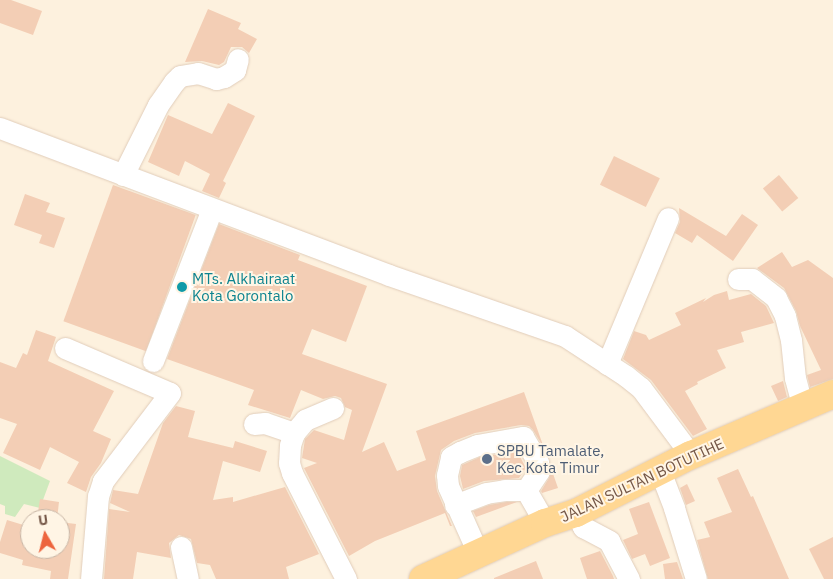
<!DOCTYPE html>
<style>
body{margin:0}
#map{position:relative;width:833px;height:579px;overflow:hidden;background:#fdf1de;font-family:"IBM Plex Sans",sans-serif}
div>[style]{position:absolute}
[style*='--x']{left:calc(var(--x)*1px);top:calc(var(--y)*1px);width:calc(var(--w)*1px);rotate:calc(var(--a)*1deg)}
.green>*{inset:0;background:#cfeabd}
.building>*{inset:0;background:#f3ceb5;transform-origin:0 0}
.roads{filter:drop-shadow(0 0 1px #e1cdba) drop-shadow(0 0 1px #e1cdba)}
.minor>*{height:21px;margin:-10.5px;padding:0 10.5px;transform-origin:10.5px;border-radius:10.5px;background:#fff}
.major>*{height:28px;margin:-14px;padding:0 14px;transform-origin:14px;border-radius:14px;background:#ffd793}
.dots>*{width:14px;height:14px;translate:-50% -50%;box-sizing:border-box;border:2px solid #fff5e5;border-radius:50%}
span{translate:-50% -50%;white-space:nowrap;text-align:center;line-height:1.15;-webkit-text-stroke:4px #fff5e5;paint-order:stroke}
.culture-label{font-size:15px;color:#0d838f}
.left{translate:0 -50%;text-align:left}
.service-label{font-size:15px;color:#4e5e75}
.street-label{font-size:15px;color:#745646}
.north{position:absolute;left:20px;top:509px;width:50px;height:50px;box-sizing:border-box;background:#fff5e5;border:1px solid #c7b5a5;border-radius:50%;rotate:352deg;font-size:14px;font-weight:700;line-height:20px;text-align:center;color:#745646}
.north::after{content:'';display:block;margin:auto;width:18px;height:22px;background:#ed653e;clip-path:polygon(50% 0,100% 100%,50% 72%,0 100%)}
</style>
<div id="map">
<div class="green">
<div style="clip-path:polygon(0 456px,50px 481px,40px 508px,24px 504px,15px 517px,5px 514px,5px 506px,0 504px)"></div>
</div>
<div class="building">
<div style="clip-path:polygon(0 0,11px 0,42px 11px,33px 35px,0 23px)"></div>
<div style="clip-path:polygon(208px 9px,241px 23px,238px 29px,257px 39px,249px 53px,242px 47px,231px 47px,224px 62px,219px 65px,202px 61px,185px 62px)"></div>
<div style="clip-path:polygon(228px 103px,255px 116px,223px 181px,226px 183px,219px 198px,202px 191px,210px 174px,185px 161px,179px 176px,148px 162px,168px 115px,212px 134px)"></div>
<div style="left:614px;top:156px;width:51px;height:32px;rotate:26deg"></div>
<div style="left:779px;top:175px;width:30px;height:21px;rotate:50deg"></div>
<div style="left:113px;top:185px;width:88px;height:145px;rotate:20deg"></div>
<div style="clip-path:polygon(25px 194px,50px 203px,46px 212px,65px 218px,54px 248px,39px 243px,42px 235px,14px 225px)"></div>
<div style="clip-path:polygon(679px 208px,726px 236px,742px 214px,758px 225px,733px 261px,697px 235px,692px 243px,675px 233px,680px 222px)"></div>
<div style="clip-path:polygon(219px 224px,300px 255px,298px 260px,367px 286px,346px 342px,312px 329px,302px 354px,387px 384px,362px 452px,384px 442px,397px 471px,426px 460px,416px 431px,524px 392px,544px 448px,533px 430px,529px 426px,521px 425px,475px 433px,454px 441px,441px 450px,435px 476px,437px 491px,452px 526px,450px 526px,445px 513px,375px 541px,349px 556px,304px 468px,317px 463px,302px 458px,305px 439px,314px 430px,344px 440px,352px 410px,345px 407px,341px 398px,335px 396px,323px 399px,301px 390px,290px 418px,248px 405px,254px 390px,167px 359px)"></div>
<div style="clip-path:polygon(782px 252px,792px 267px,808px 260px,833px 278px,833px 379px,810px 387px,807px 375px,821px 370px,800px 326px,796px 311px,784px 288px,757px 268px)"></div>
<div style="clip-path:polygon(727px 291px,729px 300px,751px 294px,766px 306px,774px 323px,741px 332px,744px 342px,717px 350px,726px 368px,697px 382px,698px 384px,685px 391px,707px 429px,693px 436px,651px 380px,623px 359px,634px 331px,646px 335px,649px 340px,681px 325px,675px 313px,706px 298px,703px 302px,714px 295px)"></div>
<div style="clip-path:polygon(36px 330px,56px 337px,48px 361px,114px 391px,93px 431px,111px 439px,101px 463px,91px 477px,86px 492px,67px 483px,79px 462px,50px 447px,40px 470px,3px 453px,17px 424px,0 418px,0 362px,16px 368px,23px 353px,27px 355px)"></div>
<div style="clip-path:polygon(783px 381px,787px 397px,778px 401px,771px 386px)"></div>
<div style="clip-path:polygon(176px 406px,195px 411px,188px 437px,233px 448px,235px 441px,267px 451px,260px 472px,223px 461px,213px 500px,233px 497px,233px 502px,285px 487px,319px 554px,286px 567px,289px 579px,216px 579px,210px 565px,197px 563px,191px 539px,179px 535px,169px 543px,171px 558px,137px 552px,133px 579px,104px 579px,109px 509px,130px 512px,110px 503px,113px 490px,138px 494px,163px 423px)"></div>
<div style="clip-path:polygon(517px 451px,526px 468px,519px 478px,484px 481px,463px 489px,460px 476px,462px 465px,480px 457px)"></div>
<div style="clip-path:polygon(551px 468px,558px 488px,542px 493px,541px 491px,549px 478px)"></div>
<div style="clip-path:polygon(738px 469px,751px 497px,753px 496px,789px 579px,708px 579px,697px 540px,710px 537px,704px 522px,732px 512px,717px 478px)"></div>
<div style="clip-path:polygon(687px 484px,695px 501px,686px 505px,680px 488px)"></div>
<div style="clip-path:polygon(40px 499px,59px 502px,57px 519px,37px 519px)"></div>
<div style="clip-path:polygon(506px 502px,517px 502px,476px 517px,473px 511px,489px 505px)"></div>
<div style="clip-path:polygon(649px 502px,670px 558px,650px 566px,645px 554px,632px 559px,623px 540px,638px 534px,629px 509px)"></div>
<div style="clip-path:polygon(7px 520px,30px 527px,30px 549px,60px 549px,60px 522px,76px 524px,68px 579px,50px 579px,51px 571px,22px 565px,23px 560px,0 553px,0 542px)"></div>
<div style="clip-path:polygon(833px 537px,833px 579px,824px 579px,809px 549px)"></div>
<div style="clip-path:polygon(600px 551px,613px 576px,614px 579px,587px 579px,580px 558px)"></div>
<div style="clip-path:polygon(536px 561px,543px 579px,494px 579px,494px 578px)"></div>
<div style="clip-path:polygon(677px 562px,683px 579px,665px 579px,663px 564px)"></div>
</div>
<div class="roads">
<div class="minor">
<div style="--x:0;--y:128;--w:416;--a:20.7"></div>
<div style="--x:389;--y:275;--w:186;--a:19.1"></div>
<div style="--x:565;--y:336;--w:73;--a:33.3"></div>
<div style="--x:626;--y:376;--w:19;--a:39"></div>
<div style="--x:641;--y:388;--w:84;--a:53.3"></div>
<div style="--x:123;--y:175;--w:78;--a:-63.4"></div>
<div style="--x:158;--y:105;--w:28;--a:-55"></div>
<div style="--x:174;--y:82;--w:8;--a:-45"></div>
<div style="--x:180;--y:76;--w:18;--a:-9"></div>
<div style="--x:198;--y:73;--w:19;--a:18"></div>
<div style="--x:216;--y:79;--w:8;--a:-14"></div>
<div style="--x:224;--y:77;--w:13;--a:-32"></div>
<div style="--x:235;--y:70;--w:11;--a:-75"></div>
<div style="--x:738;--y:279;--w:14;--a:0"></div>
<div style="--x:752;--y:279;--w:31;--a:38"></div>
<div style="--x:776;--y:298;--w:20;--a:63"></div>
<div style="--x:785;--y:316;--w:25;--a:76"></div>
<div style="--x:791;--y:340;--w:38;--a:84"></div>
<div style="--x:795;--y:378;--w:31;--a:75"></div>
<div style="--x:65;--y:348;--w:114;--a:23.2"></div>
<div style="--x:170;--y:393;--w:111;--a:127.3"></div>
<div style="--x:103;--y:481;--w:16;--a:108"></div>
<div style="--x:98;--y:496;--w:83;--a:94.8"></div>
<div style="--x:153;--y:361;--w:163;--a:-68.8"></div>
<div style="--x:607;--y:364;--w:158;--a:-67.3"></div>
<div style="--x:333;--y:408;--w:30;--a:157"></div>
<div style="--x:305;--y:420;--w:17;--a:130"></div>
<div style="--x:294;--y:433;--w:13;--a:108"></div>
<div style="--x:290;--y:445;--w:18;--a:93"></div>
<div style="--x:289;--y:463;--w:10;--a:73"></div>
<div style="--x:292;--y:473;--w:119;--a:63"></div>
<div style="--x:254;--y:424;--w:11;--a:-5"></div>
<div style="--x:265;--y:423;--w:31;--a:19"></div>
<div style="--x:660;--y:471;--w:40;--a:69"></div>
<div style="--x:674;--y:508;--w:74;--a:72.8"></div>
<div style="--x:455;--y:505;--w:33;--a:-21"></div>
<div style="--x:486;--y:493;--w:19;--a:-9"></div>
<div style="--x:505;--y:490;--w:21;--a:0"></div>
<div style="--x:576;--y:513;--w:16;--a:63"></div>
<div style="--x:583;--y:527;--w:30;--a:28"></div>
<div style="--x:609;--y:541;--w:43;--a:62.2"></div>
<div style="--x:181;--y:547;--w:33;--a:78"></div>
<div style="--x:478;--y:553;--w:73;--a:-114.1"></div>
<div style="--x:448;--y:486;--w:11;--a:-95"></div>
<div style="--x:447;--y:475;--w:18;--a:-77"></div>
<div style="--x:451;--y:457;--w:10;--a:-29"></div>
<div style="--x:460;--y:452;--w:18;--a:-22"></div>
<div style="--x:477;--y:445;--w:47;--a:-9.9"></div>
<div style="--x:523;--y:437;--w:29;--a:59"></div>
<div style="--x:538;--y:462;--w:9;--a:84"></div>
<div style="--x:539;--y:471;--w:23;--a:124"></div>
<div style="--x:526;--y:490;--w:38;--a:60"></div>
</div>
<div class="major">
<div style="--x:423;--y:579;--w:134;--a:-24.7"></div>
<div style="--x:545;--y:523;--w:33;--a:-18"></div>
<div style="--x:576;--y:513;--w:129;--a:-26.8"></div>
<div style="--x:691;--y:455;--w:155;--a:-23.2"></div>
</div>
</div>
<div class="dots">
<div style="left:182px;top:287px;background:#0f9aa8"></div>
<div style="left:487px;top:459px;background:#5c6f8a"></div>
</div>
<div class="culture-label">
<span class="left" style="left:192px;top:287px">MTs. Alkhairaat<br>Kota Gorontalo</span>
</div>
<div class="service-label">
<span class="left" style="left:497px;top:459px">SPBU Tamalate,<br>Kec Kota Timur</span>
</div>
<div class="street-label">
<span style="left:642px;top:480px;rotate:-25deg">JALAN SULTAN BOTUTIHE</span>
</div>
<div class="north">U</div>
</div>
